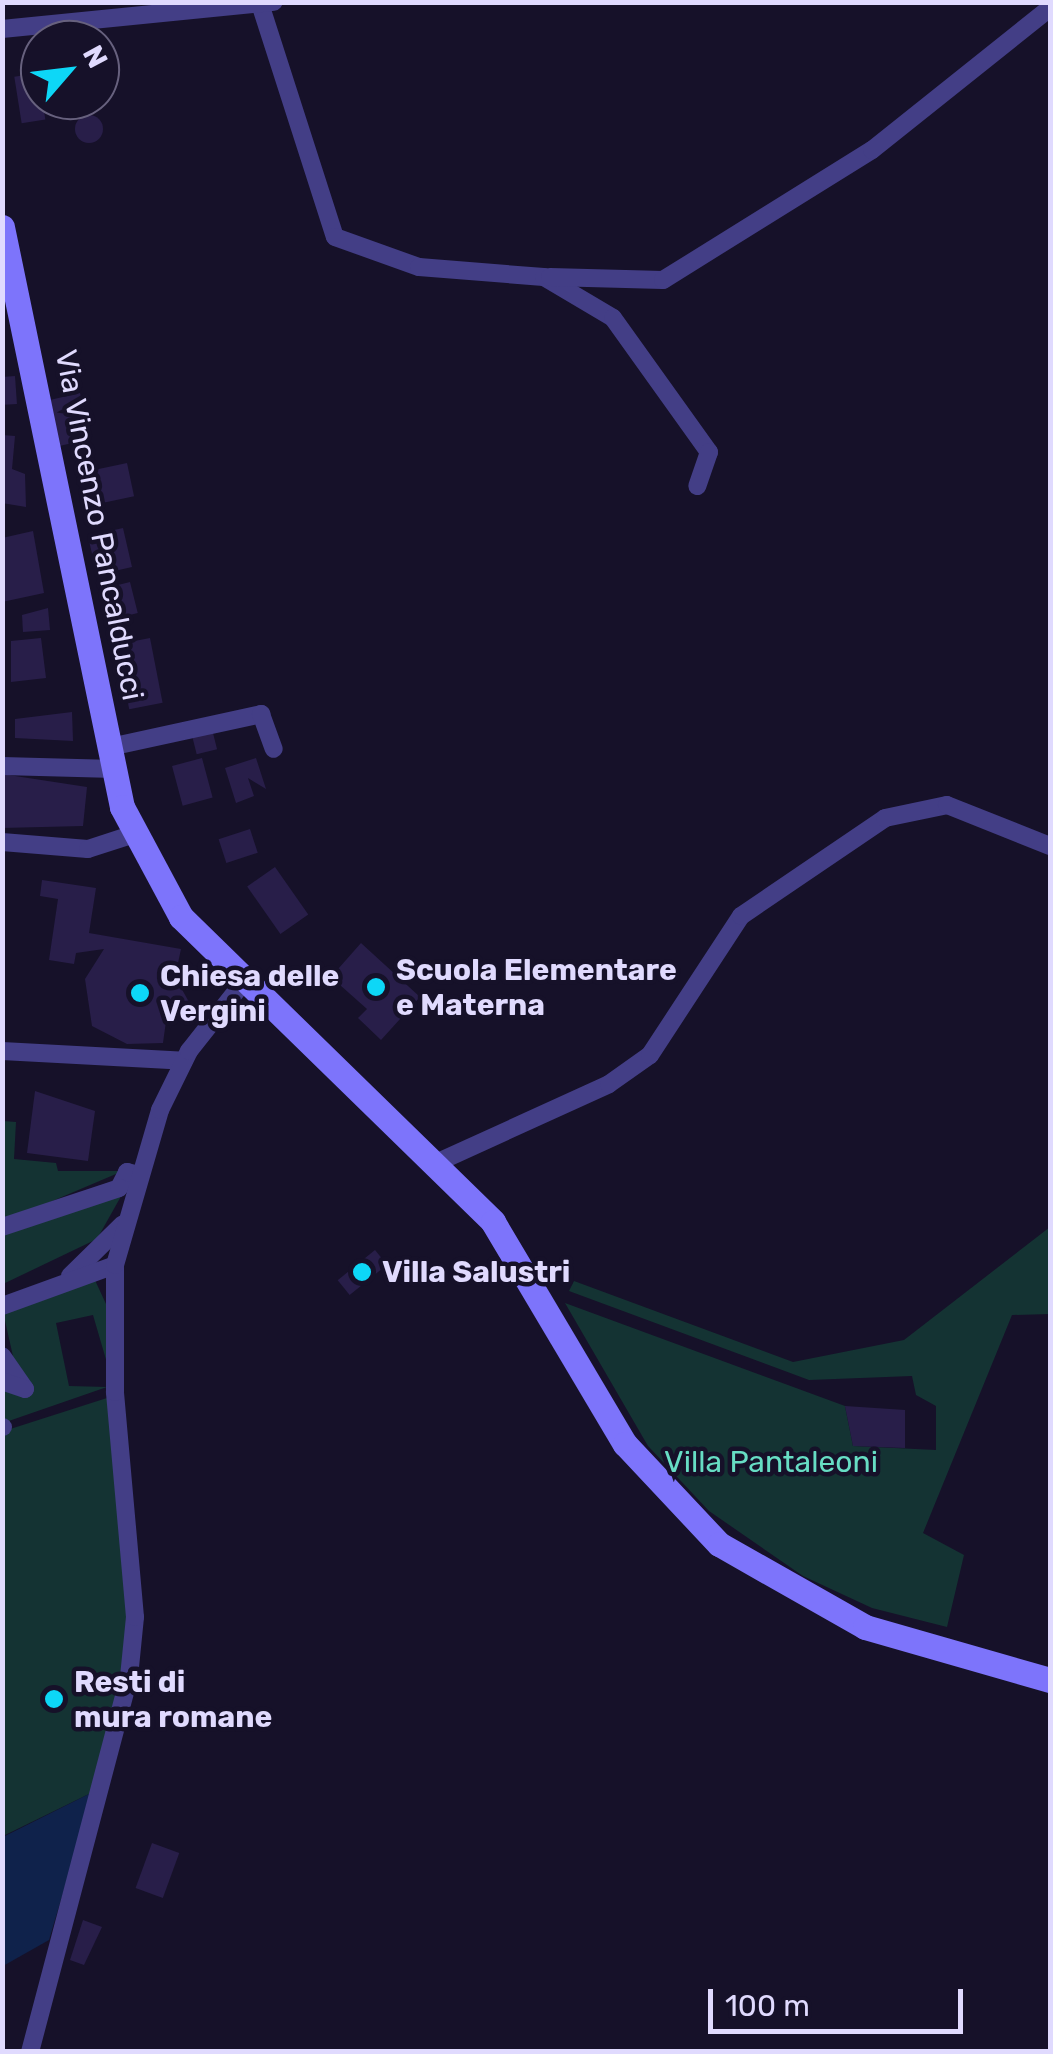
<!DOCTYPE html>
<style>
body{margin:0}
#map{position:relative;width:1053px;height:2054px;overflow:hidden;background:#161129;font-family:Rubik,sans-serif}
div>[style]{position:absolute}
[style*='--x']{left:calc(var(--x)*1px);top:calc(var(--y)*1px);width:calc(var(--w)*1px);rotate:calc(var(--a)*1deg)}
.green>*{inset:0;background:#143333}
.water>*{inset:0;background:#0f224b}
.building>*{inset:0;background:#281e49;transform-origin:0 0}
.round{border-radius:50%}
.street>*{height:18px;margin:-9px;padding:0 9px;transform-origin:9px;border-radius:9px;background:#433e86}
.secondary>*{height:25px;margin:-12.5px;padding:0 12.5px;transform-origin:12.5px;border-radius:12.5px;background:#7d74fb}
.dots>*{width:28px;height:28px;translate:-50% -50%;box-sizing:border-box;border:5px solid #161129;border-radius:50%}
span{translate:-50% -50%;white-space:nowrap;text-align:center;line-height:1.15;-webkit-text-stroke:9px #161129;paint-order:stroke}
.street-label{font-size:30px;color:#e0dafe}
.poi-label{font-size:30px;color:#e0dafe;font-weight:700}
.left{translate:0 -50%;text-align:left}
.park-label{font-size:30px;color:#67ddc4}
.frame{position:absolute;inset:0;border:5px solid #e0dafe;pointer-events:none}
.north{position:absolute;left:20px;top:20px;width:100px;height:100px;box-sizing:border-box;background:#161129;border:2px solid #67617e;border-radius:50%;rotate:62deg;font-size:28px;font-weight:700;line-height:40px;text-align:center;color:#e0dafe}
.north::after{content:'';display:block;margin:auto;width:35px;height:45px;background:#0dd7f7;clip-path:polygon(50% 0,100% 100%,50% 72%,0 100%)}
.scale{position:absolute;left:708px;top:1989px;width:255px;height:45px;box-sizing:border-box;border:5px solid #e0dafe;border-top:0;padding-left:12px;font-size:30px;line-height:35px;white-space:nowrap;color:#e0dafe;-webkit-text-stroke:8px #161129;paint-order:stroke}
</style>
<div id="map">
<div class="green">
<div style="clip-path:polygon(3px 1121px,16px 1122px,14px 1159px,56px 1163px,58px 1171px,123px 1171px,3px 1222px)"></div>
<div style="clip-path:polygon(124px 1191px,97px 1239px,3px 1284px,3px 1231px)"></div>
<div style="clip-path:polygon(1050px 1227px,1050px 1314px,1012px 1315px,923px 1533px,964px 1555px,947px 1627px,872px 1608px,803px 1576px,709px 1511px,648px 1446px,565px 1303px,845px 1406px,853px 1446px,936px 1450px,936px 1406px,916px 1395px,912px 1376px,809px 1380px,569px 1291px,574px 1281px,793px 1362px,904px 1340px)"></div>
<div style="clip-path:polygon(94px 1278px,106px 1304px,107px 1363px,93px 1315px,56px 1323px,69px 1386px,107px 1387px,3px 1423px,3px 1386px,22px 1396px,3px 1312px)"></div>
<div style="clip-path:polygon(107px 1398px,129px 1577px,126px 1658px,93px 1792px,3px 1836px,4px 1431px)"></div>
</div>
<div class="water">
<div style="clip-path:polygon(93px 1792px,49px 1940px,3px 1966px,3px 1837px)"></div>
</div>
<div class="building">
<div style="left:38px;top:73px;width:47px;height:24px;rotate:81deg"></div>
<div class="round" style="left:75px;top:115px;width:28px;height:28px"></div>
<div style="left:15px;top:376px;width:28px;height:13px;rotate:86deg"></div>
<div style="left:80px;top:393px;width:47px;height:32px;rotate:77deg"></div>
<div style="clip-path:polygon(2px 435px,15px 436px,12px 469px,25px 474px,26px 507px,2px 503px)"></div>
<div style="left:127px;top:463px;width:34px;height:47px;rotate:78deg"></div>
<div style="left:123px;top:528px;width:40px;height:36px;rotate:77deg"></div>
<div style="clip-path:polygon(33px 531px,44px 593px,2px 602px,2px 538px)"></div>
<div style="left:130px;top:582px;width:32px;height:30px;rotate:76deg"></div>
<div style="clip-path:polygon(48px 608px,50px 630px,23px 632px,22px 615px)"></div>
<div style="clip-path:polygon(41px 638px,46px 678px,11px 682px,11px 641px)"></div>
<div style="left:150px;top:638px;width:66px;height:34px;rotate:79deg"></div>
<div style="clip-path:polygon(72px 712px,73px 741px,15px 738px,15px 719px)"></div>
<div style="left:211px;top:725px;width:25px;height:21px;rotate:76deg"></div>
<div style="left:202px;top:758px;width:41px;height:31px;rotate:75deg"></div>
<div style="clip-path:polygon(256px 758px,266px 789px,248px 778px,254px 796px,236px 803px,225px 768px)"></div>
<div style="clip-path:polygon(2px 774px,87px 787px,83px 826px,2px 828px)"></div>
<div style="left:250px;top:829px;width:25px;height:33px;rotate:72deg"></div>
<div style="left:275px;top:867px;width:58px;height:34px;rotate:55deg"></div>
<div style="clip-path:polygon(42px 880px,96px 888px,89px 933px,181px 949px,175px 977px,189px 1002px,167px 1014px,163px 1043px,127px 1044px,92px 1026px,85px 979px,104px 949px,76px 953px,74px 964px,49px 960px,58px 899px,40px 896px)"></div>
<div style="clip-path:polygon(361px 943px,420px 997px,381px 1040px,358px 1018px,367px 1009px,331px 977px)"></div>
<div style="clip-path:polygon(35px 1091px,95px 1111px,88px 1161px,27px 1153px)"></div>
<div style="left:375px;top:1250px;width:19px;height:48px;rotate:51deg"></div>
<div style="clip-path:polygon(845px 1406px,905px 1410px,905px 1448px,853px 1446px)"></div>
<div style="left:152px;top:1843px;width:29px;height:48px;rotate:20deg"></div>
<div style="clip-path:polygon(83px 1920px,102px 1927px,84px 1965px,70px 1960px)"></div>
</div>
<div class="street">
<div style="--x:262;--y:10;--w:238;--a:72.2"></div>
<div style="--x:335;--y:237;--w:89;--a:19.7"></div>
<div style="--x:419;--y:267;--w:125;--a:4.6"></div>
<div style="--x:544;--y:277;--w:80;--a:30.7"></div>
<div style="--x:613;--y:318;--w:165;--a:54.4"></div>
<div style="--x:709;--y:452;--w:36;--a:109"></div>
<div style="--x:2;--y:29;--w:273;--a:-5.7"></div>
<div style="--x:550;--y:277;--w:113;--a:1.5"></div>
<div style="--x:663;--y:280;--w:246;--a:-31.9"></div>
<div style="--x:872;--y:150;--w:228;--a:-38.6"></div>
<div style="--x:110;--y:747;--w:155;--a:-12.3"></div>
<div style="--x:261;--y:714;--w:37;--a:70"></div>
<div style="--x:2;--y:766;--w:113;--a:1.5"></div>
<div style="--x:2;--y:842;--w:86;--a:4.7"></div>
<div style="--x:88;--y:849;--w:45;--a:-18"></div>
<div style="--x:2;--y:1051;--w:182;--a:3.1"></div>
<div style="--x:436;--y:1163;--w:190;--a:-24.5"></div>
<div style="--x:609;--y:1084;--w:50;--a:-35.3"></div>
<div style="--x:650;--y:1055;--w:166;--a:-56.8"></div>
<div style="--x:741;--y:916;--w:174;--a:-34.2"></div>
<div style="--x:885;--y:818;--w:63;--a:-11.8"></div>
<div style="--x:947;--y:805;--w:111;--a:21.7"></div>
<div style="--x:2;--y:1227;--w:123;--a:-18.4"></div>
<div style="--x:119;--y:1188;--w:18;--a:-63"></div>
<div style="--x:127;--y:1172;--w:12;--a:14"></div>
<div style="--x:70;--y:1276;--w:74;--a:-44.5"></div>
<div style="--x:2;--y:1306;--w:120;--a:-19.9"></div>
<div style="--x:2;--y:1356;--w:40;--a:55.1"></div>
<div style="--x:25;--y:1389;--w:24;--a:-161"></div>
<div style="--x:2;--y:1427;--w:1;--a:0"></div>
<div style="--x:30;--y:2052;--w:388;--a:-75.2"></div>
<div style="--x:129;--y:1677;--w:60;--a:-84.3"></div>
<div style="--x:135;--y:1617;--w:226;--a:-95.1"></div>
<div style="--x:115;--y:1392;--w:127;--a:-90"></div>
<div style="--x:115;--y:1265;--w:161;--a:-73.8"></div>
<div style="--x:160;--y:1110;--w:66;--a:-63.8"></div>
<div style="--x:189;--y:1051;--w:85;--a:-51.7"></div>
</div>
<div class="secondary">
<div style="--x:2;--y:227;--w:592;--a:78.31"></div>
<div style="--x:122;--y:807;--w:125;--a:61.8"></div>
<div style="--x:181;--y:917;--w:436;--a:44.3"></div>
<div style="--x:493;--y:1222;--w:258;--a:59.3"></div>
<div style="--x:625;--y:1444;--w:137;--a:46.8"></div>
<div style="--x:719;--y:1544;--w:168;--a:29.6"></div>
<div style="--x:865;--y:1627;--w:192;--a:16"></div>
</div>
<div class="dots">
<div style="left:376px;top:987px;background:#0dd7f7"></div>
<div style="left:140px;top:993px;background:#0dd7f7"></div>
<div style="left:362px;top:1272px;background:#0dd7f7"></div>
<div style="left:54px;top:1699px;background:#0dd7f7"></div>
</div>
<div class="street-label">
<span style="left:99px;top:525px;rotate:79deg">Via Vincenzo Pancalducci</span>
</div>
<div class="poi-label">
<span class="left" style="left:396px;top:987px">Scuola Elementare<br>e Materna</span>
<span class="left" style="left:160px;top:993px">Chiesa delle<br>Vergini</span>
<span class="left" style="left:382px;top:1272px">Villa Salustri</span>
<span class="left" style="left:74px;top:1699px">Resti di<br>mura romane</span>
</div>
<div class="park-label">
<span style="left:771px;top:1462px">Villa Pantaleoni</span>
</div>
<div class="frame"></div>
<div class="north">N</div>
<div class="scale">100 m</div>
</div>
